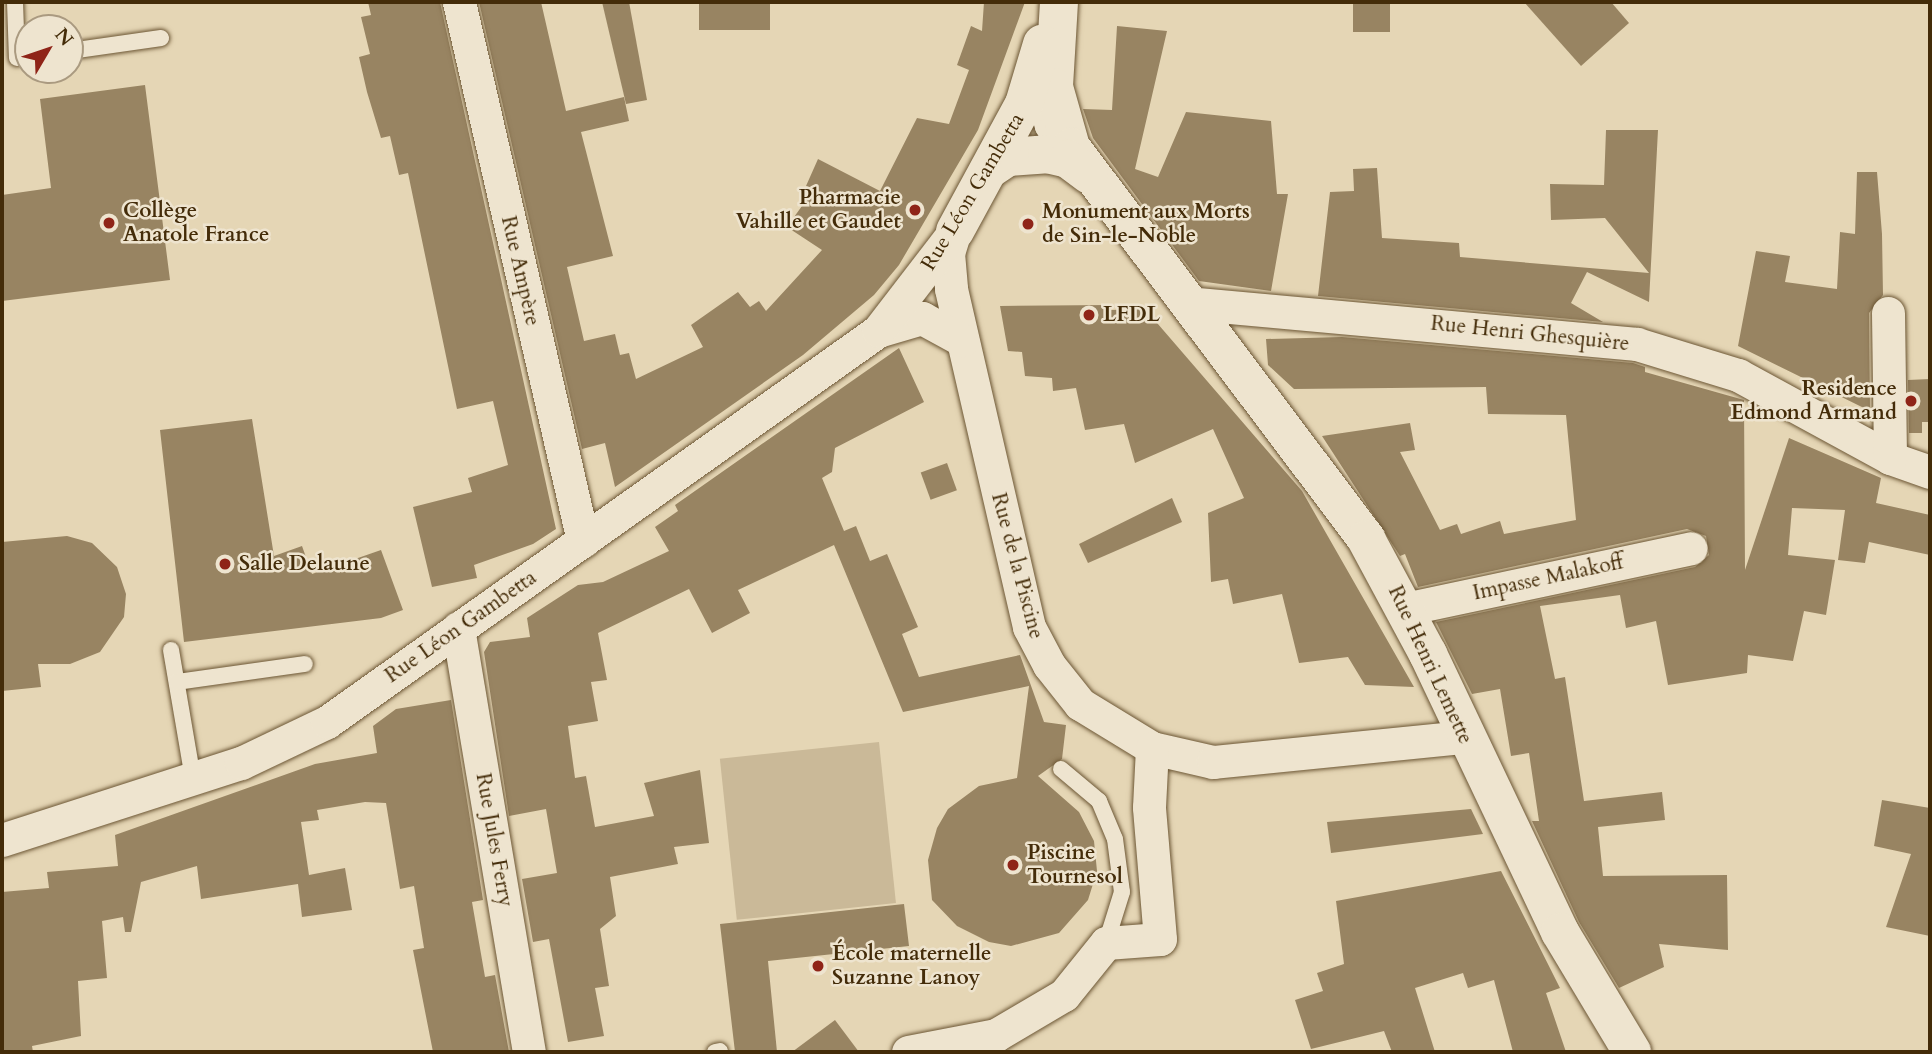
<!DOCTYPE html>
<meta charset="utf-8">
<style>
body{margin:0}
#map{position:relative;width:1932px;height:1054px;overflow:hidden;background:#e5d6b5;font-family:Cardo,serif}
div>[style]{position:absolute}
[style*='--x']{left:calc(var(--x)*1px);top:calc(var(--y)*1px);width:calc(var(--w)*1px);rotate:calc(var(--a)*1deg)}
.green>*{inset:0;background:#cab998;transform-origin:0 0}
.building>*{inset:0;background:#988462;transform-origin:0 0}
.roads{filter:drop-shadow(0 0 2px #6c5634) drop-shadow(0 0 2px #6c5634)}
.lane>*{height:16px;margin:-8px;padding:0 8px;transform-origin:8px;border-radius:8px;background:#eee4cf}
.street>*{height:33px;margin:-16.5px;padding:0 16.5px;transform-origin:16.5px;border-radius:16.5px;background:#eee4cf}
.secondary>*{height:38px;margin:-19px;padding:0 19px;transform-origin:19px;border-radius:19px;background:#eee4cf}
.dots>*{width:19px;height:19px;translate:-50% -50%;box-sizing:border-box;border:4px solid #eee4cf;border-radius:50%}
span{translate:-50% -50%;white-space:nowrap;text-align:center;line-height:1.15;-webkit-text-stroke:5px #eee4cf;paint-order:stroke}
.street-label{font-size:21px;color:#442c09}
.poi-label{font-size:21px;color:#442c09;font-weight:700}
.right{translate:-100% -50%;text-align:right}
.left{translate:0 -50%;text-align:left}
.frame{position:absolute;inset:0;border:4px solid #442c09;pointer-events:none}
.north{position:absolute;left:14px;top:14px;width:70px;height:70px;box-sizing:border-box;background:#eee4cf;border:2px solid #aa9a80;border-radius:50%;rotate:51deg;font-size:19px;font-weight:700;line-height:28px;text-align:center;color:#442c09}
.north::after{content:'';display:block;margin:auto;width:24px;height:32px;background:#8f2418;clip-path:polygon(50% 0,100% 100%,50% 72%,0 100%)}
</style>
<div id="map">
<div class="green">
<div style="left:879px;top:742px;width:162px;height:160px;rotate:84deg"></div>
</div>
<div class="building">
<div style="clip-path:polygon(368px 2px,440px 2px,556px 529px,533px 544px,474px 565px,477px 578px,432px 587px,413px 507px,472px 492px,468px 478px,508px 465px,493px 401px,457px 409px,408px 173px,399px 175px,390px 136px,381px 138px,367px 92px,359px 57px,370px 54px,361px 17px,371px 15px)"></div>
<div style="clip-path:polygon(479px 2px,541px 2px,566px 111px,624px 97px,629px 121px,581px 132px,613px 256px,567px 267px,584px 341px,615px 334px,620px 355px,629px 353px,636px 379px,703px 347px,691px 325px,738px 292px,750px 307px,759px 301px,766px 311px,822px 250px,787px 227px,814px 189px,806px 186px,818px 159px,880px 191px,917px 118px,949px 124px,969px 70px,957px 65px,971px 26px,982px 31px,984px 2px,1025px 2px,978px 130px,899px 265px,874px 295px,803px 355px,615px 487px,605px 443px,582px 449px)"></div>
<div style="clip-path:polygon(602px 2px,629px 2px,647px 100px,626px 104px)"></div>
<div style="left:699px;top:2px;width:71px;height:28px"></div>
<div style="left:1353px;top:2px;width:37px;height:30px"></div>
<div style="clip-path:polygon(1524px 2px,1611px 2px,1629px 23px,1581px 66px)"></div>
<div style="clip-path:polygon(1117px 26px,1167px 31px,1135px 169px,1158px 177px,1186px 112px,1271px 121px,1277px 194px,1288px 194px,1271px 291px,1199px 281px,1093px 138px,1083px 109px,1112px 110px)"></div>
<div style="clip-path:polygon(145px 85px,170px 280px,2px 301px,2px 195px,51px 188px,40px 99px)"></div>
<div style="clip-path:polygon(1606px 130px,1658px 130px,1649px 302px,1587px 272px,1571px 303px,1603px 322px,1318px 296px,1330px 192px,1354px 191px,1353px 169px,1377px 168px,1382px 238px,1459px 243px,1460px 257px,1649px 273px,1605px 218px,1551px 220px,1550px 184px,1604px 185px)"></div>
<div style="clip-path:polygon(1857px 172px,1877px 172px,1882px 234px,1883px 295px,1869px 313px,1870px 411px,1738px 346px,1756px 251px,1790px 256px,1785px 282px,1837px 289px,1840px 232px,1855px 234px)"></div>
<div style="clip-path:polygon(1110px 305px,1110px 310px,1145px 309px,1302px 491px,1414px 687px,1365px 685px,1348px 657px,1299px 663px,1282px 594px,1233px 604px,1228px 579px,1211px 582px,1208px 513px,1244px 498px,1213px 429px,1135px 463px,1124px 424px,1085px 430px,1076px 388px,1053px 391px,1052px 378px,1025px 376px,1022px 352px,1008px 351px,1000px 306px)"></div>
<div style="clip-path:polygon(1342px 337px,1633px 363px,1645px 367px,1645px 372px,1744px 400px,1745px 570px,1789px 438px,1881px 478px,1876px 503px,1930px 515px,1930px 555px,1869px 542px,1865px 563px,1838px 560px,1845px 510px,1792px 508px,1788px 555px,1835px 560px,1826px 615px,1804px 611px,1793px 661px,1748px 655px,1747px 673px,1668px 685px,1656px 621px,1626px 628px,1620px 595px,1540px 606px,1555px 679px,1565px 677px,1584px 801px,1662px 792px,1665px 820px,1598px 827px,1603px 876px,1727px 875px,1728px 950px,1659px 944px,1664px 967px,1619px 988px,1579px 922px,1532px 821px,1539px 821px,1529px 753px,1511px 756px,1500px 689px,1472px 694px,1436px 622px,1695px 567px,1709px 555px,1706px 536px,1687px 529px,1418px 587px,1405px 554px,1400px 556px,1322px 436px,1410px 423px,1415px 450px,1400px 452px,1440px 530px,1457px 524px,1461px 534px,1500px 521px,1504px 534px,1576px 520px,1566px 415px,1488px 414px,1486px 387px,1294px 389px,1268px 365px,1266px 339px)"></div>
<div style="clip-path:polygon(899px 348px,924px 402px,835px 448px,832px 472px,822px 478px,844px 531px,856px 526px,870px 561px,887px 554px,918px 627px,902px 634px,919px 677px,1020px 655px,1044px 722px,1066px 725px,1062px 759px,1038px 776px,1079px 812px,1094px 841px,1097px 871px,1088px 900px,1059px 933px,1011px 946px,989px 942px,957px 926px,932px 900px,928px 860px,937px 828px,948px 809px,979px 786px,1017px 778px,1029px 686px,903px 712px,834px 545px,738px 590px,750px 613px,712px 633px,689px 589px,598px 633px,607px 680px,591px 682px,598px 721px,568px 726px,575px 778px,586px 776px,595px 827px,654px 816px,644px 783px,700px 770px,709px 843px,674px 847px,678px 864px,610px 877px,616px 916px,600px 929px,609px 986px,595px 988px,604px 1036px,568px 1042px,549px 939px,533px 942px,522px 879px,557px 873px,546px 809px,509px 816px,484px 652px,490px 642px,530px 637px,527px 618px,578px 585px,603px 582px,669px 551px,655px 527px,678px 511px,675px 505px)"></div>
<div style="clip-path:polygon(1930px 379px,1930px 422px,1922px 422px,1922px 433px,1909px 433px,1908px 380px)"></div>
<div style="clip-path:polygon(252px 419px,274px 556px,302px 546px,312px 574px,381px 550px,403px 610px,381px 618px,184px 642px,160px 430px)"></div>
<div style="left:947px;top:463px;width:29px;height:28px;rotate:70deg"></div>
<div style="clip-path:polygon(1172px 498px,1182px 522px,1088px 563px,1079px 544px)"></div>
<div style="clip-path:polygon(67px 536px,92px 543px,117px 567px,126px 594px,124px 617px,100px 652px,70px 664px,38px 664px,41px 687px,2px 691px,2px 542px)"></div>
<div style="clip-path:polygon(451px 700px,483px 900px,472px 902px,485px 977px,495px 975px,509px 1052px,433px 1052px,413px 950px,424px 948px,414px 886px,400px 889px,386px 803px,365px 802px,317px 810px,319px 820px,301px 822px,309px 875px,345px 868px,352px 910px,302px 917px,298px 884px,201px 899px,197px 866px,141px 882px,131px 932px,125px 932px,123px 917px,102px 921px,107px 978px,78px 981px,81px 1036px,32px 1046px,33px 1052px,3px 1052px,2px 892px,49px 888px,47px 872px,118px 866px,115px 835px,315px 764px,377px 753px,373px 726px,396px 709px)"></div>
<div style="clip-path:polygon(1882px 800px,1930px 808px,1930px 936px,1886px 927px,1911px 854px,1874px 846px)"></div>
<div style="clip-path:polygon(1471px 809px,1483px 834px,1331px 853px,1327px 822px)"></div>
<div style="clip-path:polygon(1501px 871px,1560px 988px,1546px 993px,1566px 1052px,1513px 1052px,1494px 980px,1468px 988px,1463px 973px,1415px 988px,1435px 1052px,1392px 1052px,1384px 1031px,1311px 1049px,1295px 1000px,1323px 991px,1317px 973px,1344px 964px,1336px 901px)"></div>
<div style="clip-path:polygon(904px 904px,909px 946px,768px 961px,777px 1052px,735px 1052px,720px 924px)"></div>
<div style="clip-path:polygon(835px 1020px,859px 1052px,792px 1052px)"></div>
</div>
<div class="roads">
<div class="lane">
<div style="--x:15;--y:2;--w:56;--a:88"></div>
<div style="--x:70;--y:51;--w:92;--a:-8.1"></div>
<div style="--x:1034;--y:96;--w:33;--a:74"></div>
<div style="--x:1043;--y:128;--w:28;--a:58"></div>
<div style="--x:171;--y:650;--w:131;--a:80.3"></div>
<div style="--x:177;--y:682;--w:129;--a:-8"></div>
<div style="--x:1061;--y:769;--w:50;--a:40.1"></div>
<div style="--x:1099;--y:801;--w:41;--a:67.2"></div>
<div style="--x:1115;--y:839;--w:53;--a:82.5"></div>
<div style="--x:1122;--y:892;--w:53;--a:107.4"></div>
<div style="--x:715;--y:1052;--w:5;--a:-11"></div>
</div>
<div class="street">
<div style="--x:459;--y:2;--w:553;--a:77.04"></div>
<div style="--x:953;--y:237;--w:17;--a:107"></div>
<div style="--x:948;--y:253;--w:36;--a:85"></div>
<div style="--x:951;--y:289;--w:347;--a:77"></div>
<div style="--x:1029;--y:627;--w:43;--a:62.2"></div>
<div style="--x:1049;--y:665;--w:50;--a:51.5"></div>
<div style="--x:1080;--y:704;--w:84;--a:31.4"></div>
<div style="--x:1152;--y:748;--w:63;--a:12.9"></div>
<div style="--x:1213;--y:762;--w:251;--a:-5.7"></div>
<div style="--x:1186;--y:303;--w:453;--a:5.2"></div>
<div style="--x:1637;--y:344;--w:106;--a:17.1"></div>
<div style="--x:1738;--y:375;--w:173;--a:28.6"></div>
<div style="--x:1890;--y:458;--w:42;--a:19.3"></div>
<div style="--x:1888;--y:313;--w:145;--a:89.2"></div>
<div style="--x:878;--y:331;--w:46;--a:-16.5"></div>
<div style="--x:922;--y:318;--w:46;--a:28.8"></div>
<div style="--x:1405;--y:609;--w:292;--a:-12"></div>
<div style="--x:458;--y:628;--w:430;--a:80.5"></div>
<div style="--x:2;--y:840;--w:251;--a:-17.9"></div>
<div style="--x:241;--y:763;--w:95;--a:-25.5"></div>
<div style="--x:327;--y:722;--w:676;--a:-35.36"></div>
<div style="--x:878;--y:331;--w:126;--a:-52.4"></div>
<div style="--x:908;--y:1052;--w:90;--a:-10.9"></div>
<div style="--x:996;--y:1035;--w:79;--a:-30.5"></div>
<div style="--x:1064;--y:995;--w:67;--a:-51.1"></div>
<div style="--x:1106;--y:943;--w:54;--a:-4.2"></div>
<div style="--x:1160;--y:939;--w:132;--a:-94.8"></div>
<div style="--x:1149;--y:807;--w:59;--a:-87.1"></div>
</div>
<div class="secondary">
<div style="--x:1059;--y:2;--w:85;--a:93.4"></div>
<div style="--x:1054;--y:87;--w:62;--a:74.2"></div>
<div style="--x:1071;--y:147;--w:491;--a:53"></div>
<div style="--x:1366;--y:539;--w:131;--a:61.7"></div>
<div style="--x:1428;--y:654;--w:308;--a:64.6"></div>
<div style="--x:1560;--y:932;--w:140;--a:59"></div>
<div style="--x:990;--y:169;--w:22;--a:-34"></div>
<div style="--x:1008;--y:157;--w:39;--a:-4"></div>
<div style="--x:1047;--y:154;--w:22;--a:13"></div>
<div style="--x:1068;--y:159;--w:26;--a:37"></div>
<div style="--x:955;--y:231;--w:145;--a:-61.5"></div>
<div style="--x:1024;--y:104;--w:63;--a:-73.3"></div>
</div>
</div>
<div class="dots">
<div style="left:915px;top:210px;background:#8f2418"></div>
<div style="left:109px;top:223px;background:#8f2418"></div>
<div style="left:1028px;top:224px;background:#8f2418"></div>
<div style="left:1089px;top:315px;background:#8f2418"></div>
<div style="left:1911px;top:401px;background:#8f2418"></div>
<div style="left:225px;top:564px;background:#8f2418"></div>
<div style="left:1013px;top:865px;background:#8f2418"></div>
<div style="left:818px;top:966px;background:#8f2418"></div>
</div>
<div class="street-label">
<span style="left:973px;top:192px;rotate:-59deg">Rue Léon Gambetta</span>
<span style="left:520px;top:271px;rotate:77deg">Rue Ampère</span>
<span style="left:1530px;top:334px;rotate:6deg">Rue Henri Ghesquière</span>
<span style="left:1017px;top:566px;rotate:75deg">Rue de la Piscine</span>
<span style="left:1548px;top:578px;rotate:-12deg">Impasse Malakoff</span>
<span style="left:461px;top:627px;rotate:-35deg">Rue Léon Gambetta</span>
<span style="left:1430px;top:665px;rotate:65deg">Rue Henri Lemette</span>
<span style="left:494px;top:840px;rotate:80deg">Rue Jules Ferry</span>
</div>
<div class="poi-label">
<span class="right" style="left:901px;top:210px">Pharmacie<br>Vahille et Gaudet</span>
<span class="left" style="left:123px;top:223px">Collège<br>Anatole France</span>
<span class="left" style="left:1042px;top:224px">Monument aux Morts<br>de Sin-le-Noble</span>
<span class="left" style="left:1103px;top:315px">LFDL</span>
<span class="right" style="left:1897px;top:401px">Residence<br>Edmond Armand</span>
<span class="left" style="left:239px;top:564px">Salle Delaune</span>
<span class="left" style="left:1027px;top:865px">Piscine<br>Tournesol</span>
<span class="left" style="left:832px;top:966px">École maternelle<br>Suzanne Lanoy</span>
</div>
<div class="frame"></div>
<div class="north">N</div>
</div>
